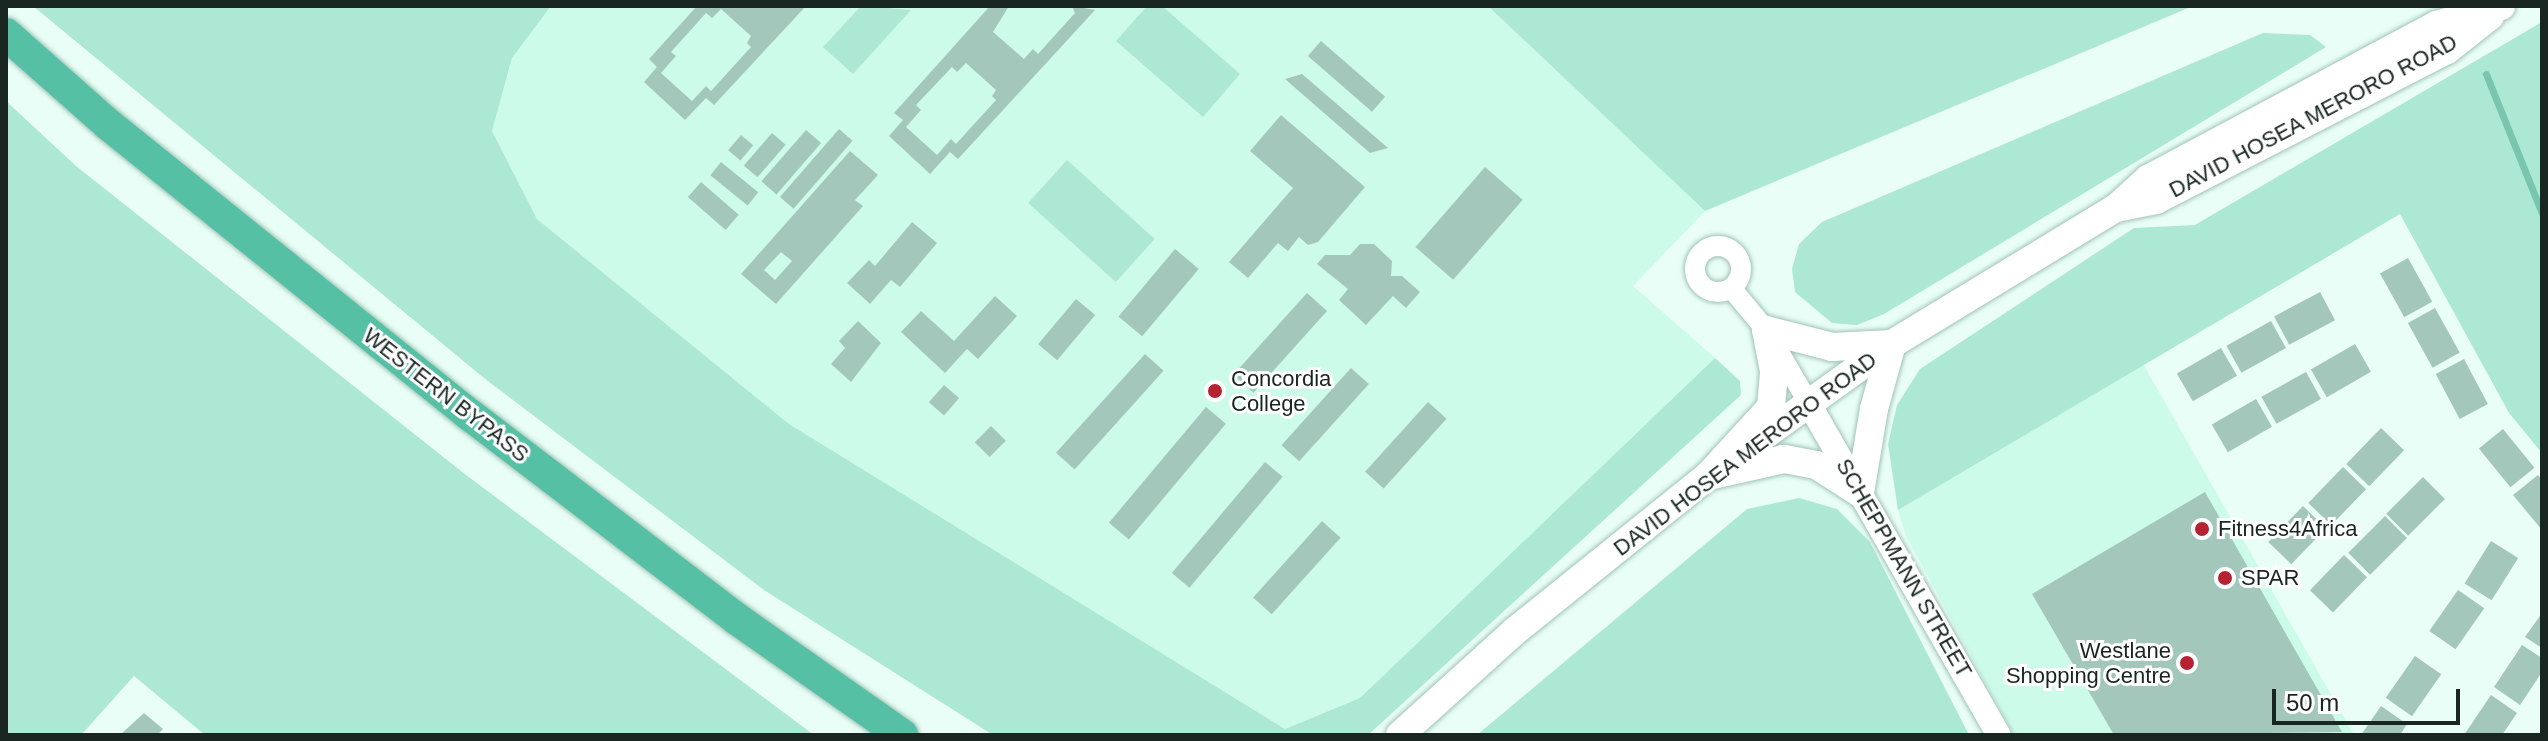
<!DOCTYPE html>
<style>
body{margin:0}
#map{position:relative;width:2548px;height:741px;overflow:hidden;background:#e8fef6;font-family:Arial,sans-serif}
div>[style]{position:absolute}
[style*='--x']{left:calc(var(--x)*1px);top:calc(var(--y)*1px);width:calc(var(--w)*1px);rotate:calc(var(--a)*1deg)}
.built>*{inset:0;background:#cdfbea}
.green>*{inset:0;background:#ade8d4;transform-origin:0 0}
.stream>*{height:7px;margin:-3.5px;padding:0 3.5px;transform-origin:3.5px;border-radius:3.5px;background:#79c5ad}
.building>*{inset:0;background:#a4c7bb;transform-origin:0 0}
.roads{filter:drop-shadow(0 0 2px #a0c3b7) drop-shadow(0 0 2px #a0c3b7)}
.minor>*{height:20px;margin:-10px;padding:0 10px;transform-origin:10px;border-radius:10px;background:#fff}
.minor>.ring{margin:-10px;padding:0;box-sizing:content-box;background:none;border:20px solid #fff;border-radius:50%}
.tertiary>*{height:24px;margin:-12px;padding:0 12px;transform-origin:12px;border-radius:12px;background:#fff}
.secondary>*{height:28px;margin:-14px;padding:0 14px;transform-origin:14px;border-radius:14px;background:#fff}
.trunk>*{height:32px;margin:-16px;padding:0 16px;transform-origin:16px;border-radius:16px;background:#56c0a4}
.dots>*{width:22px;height:22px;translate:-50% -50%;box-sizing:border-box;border:4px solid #fff;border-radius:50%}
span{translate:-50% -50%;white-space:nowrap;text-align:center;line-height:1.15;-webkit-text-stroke:6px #fff;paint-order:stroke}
.street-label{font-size:22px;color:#182521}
.poi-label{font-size:22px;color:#182521}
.left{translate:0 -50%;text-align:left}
.right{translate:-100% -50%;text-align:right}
.frame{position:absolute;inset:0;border:8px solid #182521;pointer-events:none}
.scale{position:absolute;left:2272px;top:689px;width:188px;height:36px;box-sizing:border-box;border:4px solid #182521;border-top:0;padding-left:10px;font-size:24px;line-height:28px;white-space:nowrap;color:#182521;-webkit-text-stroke:6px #fff;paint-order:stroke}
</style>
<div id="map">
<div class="built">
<div style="clip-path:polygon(551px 6px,1488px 6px,1705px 211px,1633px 286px,1715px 358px,1360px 698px,1285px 729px,789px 424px,537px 219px,492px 131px,512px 58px)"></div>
<div style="clip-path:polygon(2142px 362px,2354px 735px,2014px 735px,1906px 536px,1898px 510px)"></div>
</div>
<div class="green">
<div style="clip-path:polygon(33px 6px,551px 6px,512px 58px,492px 131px,537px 219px,789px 424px,1285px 729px,1360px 698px,1715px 358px,1740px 381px,1741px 395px,1368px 735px,993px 735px,764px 590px,484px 378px)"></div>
<div style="clip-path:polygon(861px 6px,911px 10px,853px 74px,823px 47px)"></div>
<div style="clip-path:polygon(1147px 6px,1162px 6px,1240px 74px,1203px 117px,1116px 41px)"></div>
<div style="clip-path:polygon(1488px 6px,2193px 6px,1705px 211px)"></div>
<div style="clip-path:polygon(2542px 22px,2542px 453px,2509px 413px,2400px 214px,1898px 510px,1888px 444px,1897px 405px,1920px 369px,2134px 228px,2195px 225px)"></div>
<div style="clip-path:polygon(2263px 33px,2310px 35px,2326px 47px,1884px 314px,1857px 325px,1832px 323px,1795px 292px,1792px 269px,1799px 244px,1822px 222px)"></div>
<div style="clip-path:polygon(6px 101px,76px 166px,466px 475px,814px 735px,205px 735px,134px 676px,81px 735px,6px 735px)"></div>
<div style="left:1067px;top:160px;width:118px;height:58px;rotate:42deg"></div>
<div style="clip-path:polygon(1799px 498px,1837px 509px,1870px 542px,1969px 735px,1477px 735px,1747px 509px)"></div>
</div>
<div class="stream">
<div style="--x:2486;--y:74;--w:150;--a:68.1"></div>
</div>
<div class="building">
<div style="clip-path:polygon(evenodd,697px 6px,806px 6px,714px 105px,706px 98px,685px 120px,644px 82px,657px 67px,649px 59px,697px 6px,721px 9px,751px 36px,747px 43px,751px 47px,711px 91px,706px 86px,692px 101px,661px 73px,676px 56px,671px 52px,706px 13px,712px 18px,721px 9px)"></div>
<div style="clip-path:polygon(evenodd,990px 6px,1009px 6px,993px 32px,1024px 59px,1033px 49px,1038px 54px,1075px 13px,1072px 6px,1095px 10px,958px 159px,950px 152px,930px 174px,889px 136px,903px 120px,894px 113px,990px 6px,966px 63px,996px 90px,992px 96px,996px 100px,956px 144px,951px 139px,937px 155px,906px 127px,921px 110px,916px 105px,952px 67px,957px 72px,966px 63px)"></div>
<div style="left:1321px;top:41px;width:85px;height:20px;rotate:41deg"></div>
<div style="clip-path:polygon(1302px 74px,1388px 148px,1370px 153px,1285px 79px)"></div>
<div style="clip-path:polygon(1281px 115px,1365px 187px,1318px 242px,1308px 245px,1299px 237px,1288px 251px,1278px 243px,1248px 278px,1229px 262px,1293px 188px,1250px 151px)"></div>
<div style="left:839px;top:129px;width:18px;height:90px;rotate:41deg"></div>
<div style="left:806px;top:130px;width:20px;height:68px;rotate:41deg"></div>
<div style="left:772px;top:133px;width:18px;height:43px;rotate:41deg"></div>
<div style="left:741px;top:135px;width:16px;height:20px;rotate:40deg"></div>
<div style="clip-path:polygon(evenodd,850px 151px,878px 175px,855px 200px,863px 206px,776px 304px,741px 274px,850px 151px,781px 252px,792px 261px,775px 280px,764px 270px,781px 252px)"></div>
<div style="left:721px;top:162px;width:48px;height:17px;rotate:39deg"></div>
<div style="left:1485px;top:167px;width:50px;height:106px;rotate:41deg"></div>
<div style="left:701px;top:182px;width:50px;height:20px;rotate:41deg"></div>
<div style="clip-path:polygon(912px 222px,937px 243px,900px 287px,891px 280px,870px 304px,847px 283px,869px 260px,875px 266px)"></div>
<div style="clip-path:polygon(1360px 244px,1374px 244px,1392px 261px,1391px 276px,1402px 276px,1420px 292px,1406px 308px,1393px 296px,1366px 325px,1339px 300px,1348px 289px,1317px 264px,1325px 255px,1350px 255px)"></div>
<div style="left:1175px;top:249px;width:31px;height:88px;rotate:40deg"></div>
<div style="left:2408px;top:258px;width:50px;height:32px;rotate:61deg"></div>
<div style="left:2320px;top:292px;width:32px;height:52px;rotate:62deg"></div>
<div style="left:1307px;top:293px;width:27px;height:110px;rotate:42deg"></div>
<div style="clip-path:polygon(995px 296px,1017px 316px,978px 359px,967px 349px,945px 373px,901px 332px,921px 311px,954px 341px)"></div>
<div style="left:1076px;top:299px;width:25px;height:59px;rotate:40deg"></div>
<div style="left:2435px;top:308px;width:51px;height:31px;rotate:61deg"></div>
<div style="clip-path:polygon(858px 321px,881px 343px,851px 382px,831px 364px,845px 348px,839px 341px)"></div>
<div style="left:2271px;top:321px;width:31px;height:51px;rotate:61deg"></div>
<div style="left:2355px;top:344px;width:32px;height:51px;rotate:60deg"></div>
<div style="left:2221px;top:348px;width:32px;height:51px;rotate:60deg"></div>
<div style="left:1145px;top:354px;width:25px;height:133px;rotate:42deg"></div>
<div style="left:2464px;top:359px;width:51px;height:32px;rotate:62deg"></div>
<div style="left:1351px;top:368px;width:24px;height:104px;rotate:42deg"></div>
<div style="left:2306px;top:372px;width:31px;height:51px;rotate:61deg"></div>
<div style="left:944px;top:385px;width:20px;height:23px;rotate:41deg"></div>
<div style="left:2256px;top:399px;width:32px;height:51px;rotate:60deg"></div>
<div style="left:1428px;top:402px;width:25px;height:94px;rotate:42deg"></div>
<div style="left:1206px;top:407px;width:26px;height:151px;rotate:40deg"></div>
<div style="left:991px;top:426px;width:21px;height:23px;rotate:45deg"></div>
<div style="left:2381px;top:428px;width:32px;height:50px;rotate:44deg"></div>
<div style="left:2503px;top:429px;width:50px;height:31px;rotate:51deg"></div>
<div style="left:1265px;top:462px;width:23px;height:145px;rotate:40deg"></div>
<div style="left:2343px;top:467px;width:32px;height:50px;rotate:44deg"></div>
<div style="clip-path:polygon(2538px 475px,2542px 480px,2542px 530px,2513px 495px)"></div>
<div style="left:2423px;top:477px;width:31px;height:52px;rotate:45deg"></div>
<div style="clip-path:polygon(2205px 492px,2342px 732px,2114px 735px,2032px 594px)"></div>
<div style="left:2303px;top:506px;width:32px;height:50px;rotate:44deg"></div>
<div style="left:2385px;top:516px;width:31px;height:52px;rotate:45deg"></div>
<div style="left:1322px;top:521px;width:25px;height:103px;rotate:42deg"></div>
<div style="left:2491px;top:541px;width:32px;height:50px;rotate:32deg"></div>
<div style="left:2344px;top:555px;width:32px;height:49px;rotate:44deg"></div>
<div style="left:2458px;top:590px;width:32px;height:50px;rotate:35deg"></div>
<div style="clip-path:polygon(2542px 613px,2542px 648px,2525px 637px)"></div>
<div style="clip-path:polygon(2522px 645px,2542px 658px,2542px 672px,2520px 705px,2494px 687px)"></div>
<div style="left:2415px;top:656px;width:32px;height:51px;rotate:35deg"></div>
<div style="clip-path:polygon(2491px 695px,2517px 713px,2502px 735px,2464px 735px)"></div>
<div style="clip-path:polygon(2381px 706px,2407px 724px,2400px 735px,2361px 735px)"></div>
<div style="clip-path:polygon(144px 713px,163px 729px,157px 735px,120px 735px)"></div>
</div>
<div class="roads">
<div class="minor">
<div class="ring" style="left:1695px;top:246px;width:26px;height:26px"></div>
<div style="--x:1732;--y:289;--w:53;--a:50.3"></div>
<div style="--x:1766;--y:330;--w:83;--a:59.7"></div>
</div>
<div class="tertiary">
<div style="--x:1808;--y:402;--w:384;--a:60.2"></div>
</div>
<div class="secondary">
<div style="--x:2116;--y:208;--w:41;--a:-11.3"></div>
<div style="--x:2156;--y:200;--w:327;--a:-27.3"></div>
<div style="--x:2447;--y:50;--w:55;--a:-38.3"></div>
<div style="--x:1766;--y:330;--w:68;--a:14.4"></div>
<div style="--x:1832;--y:347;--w:60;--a:-2.9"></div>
<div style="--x:1892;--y:344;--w:67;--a:105.5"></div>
<div style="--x:1874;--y:409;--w:85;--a:99.5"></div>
<div style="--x:1860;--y:493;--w:52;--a:-147.5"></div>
<div style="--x:1816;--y:465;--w:33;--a:-169"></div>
<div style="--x:1784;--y:459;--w:78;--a:167.4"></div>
<div style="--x:1708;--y:476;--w:93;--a:-47.6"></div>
<div style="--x:1771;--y:407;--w:36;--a:-85"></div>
<div style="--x:1774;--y:371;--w:42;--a:-101"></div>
<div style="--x:1400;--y:735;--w:155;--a:-42.1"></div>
<div style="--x:1515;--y:631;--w:248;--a:-38.8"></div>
<div style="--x:1708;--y:476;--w:226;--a:-35.7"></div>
<div style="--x:1892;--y:344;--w:262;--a:-31.3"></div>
<div style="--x:2116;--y:208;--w:43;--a:-42.2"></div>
<div style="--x:2148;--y:179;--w:327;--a:-28.1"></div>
<div style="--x:2437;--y:25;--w:67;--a:-16.5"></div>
</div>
<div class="trunk">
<div style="--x:6;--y:34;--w:137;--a:41.5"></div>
<div style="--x:109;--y:125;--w:463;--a:38.8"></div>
<div style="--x:470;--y:415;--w:336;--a:37.4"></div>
<div style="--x:737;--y:619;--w:202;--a:35.1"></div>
</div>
</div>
<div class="dots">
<div style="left:1215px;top:391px;background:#b52333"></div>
<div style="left:2202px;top:529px;background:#b52333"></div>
<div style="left:2225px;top:578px;background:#b52333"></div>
<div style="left:2187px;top:663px;background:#b52333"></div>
</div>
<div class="street-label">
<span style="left:2313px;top:116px;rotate:-28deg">DAVID HOSEA MERORO ROAD</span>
<span style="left:446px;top:395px;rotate:38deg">WESTERN BYPASS</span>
<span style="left:1745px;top:454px;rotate:-37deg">DAVID HOSEA MERORO ROAD</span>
<span style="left:1904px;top:568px;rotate:60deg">SCHEPPMANN STREET</span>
</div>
<div class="poi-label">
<span class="left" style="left:1231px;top:391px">Concordia<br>College</span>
<span class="left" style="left:2218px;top:529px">Fitness4Africa</span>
<span class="left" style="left:2241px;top:578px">SPAR</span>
<span class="right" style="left:2171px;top:663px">Westlane<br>Shopping Centre</span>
</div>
<div class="frame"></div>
<div class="scale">50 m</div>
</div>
